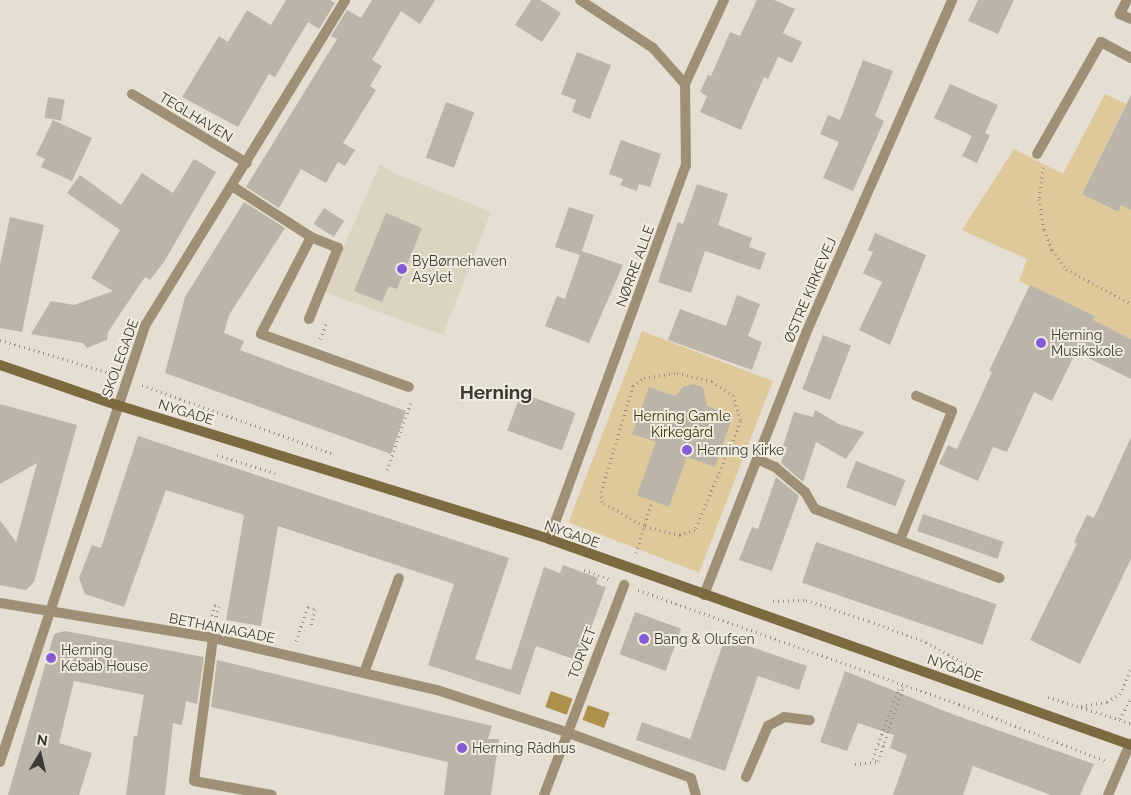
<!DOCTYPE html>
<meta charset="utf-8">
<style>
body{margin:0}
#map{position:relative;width:1131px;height:795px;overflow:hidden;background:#e4dfd2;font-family:Raleway,sans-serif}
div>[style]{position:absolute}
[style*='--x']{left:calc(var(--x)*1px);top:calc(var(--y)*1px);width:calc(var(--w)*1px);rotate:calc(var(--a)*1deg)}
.built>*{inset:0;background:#dcd3c0}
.green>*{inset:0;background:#dfc99a;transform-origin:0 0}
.water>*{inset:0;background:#ae904c;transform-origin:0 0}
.building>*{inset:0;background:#bbb5a9;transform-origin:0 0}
.path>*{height:3px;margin-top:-1.5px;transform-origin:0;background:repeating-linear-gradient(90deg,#938f86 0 1px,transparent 0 5px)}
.service>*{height:10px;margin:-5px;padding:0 5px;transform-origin:5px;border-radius:5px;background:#9e9075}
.pedestrian>*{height:10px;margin:-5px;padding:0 5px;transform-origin:5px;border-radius:5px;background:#9e9075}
.minor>*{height:10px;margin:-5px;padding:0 5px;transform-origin:5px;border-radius:5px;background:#9e9075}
.secondary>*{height:10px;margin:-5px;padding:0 5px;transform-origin:5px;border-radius:5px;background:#7e6a40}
.dots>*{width:14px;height:14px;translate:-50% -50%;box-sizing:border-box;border:2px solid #f2ecdf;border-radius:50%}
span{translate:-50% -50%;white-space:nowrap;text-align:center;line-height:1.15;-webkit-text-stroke:4px #f2ecdf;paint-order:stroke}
.street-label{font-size:14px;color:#3c3a35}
.poi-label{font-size:14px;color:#3c3a35}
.left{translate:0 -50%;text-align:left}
.park-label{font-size:14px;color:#3b2d0f}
.district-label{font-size:19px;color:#3c3a35;font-weight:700}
.north{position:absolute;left:15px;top:730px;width:50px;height:50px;-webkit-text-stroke:4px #f2ecdf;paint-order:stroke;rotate:9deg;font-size:14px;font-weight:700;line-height:20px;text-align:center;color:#3c3a35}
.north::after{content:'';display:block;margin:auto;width:18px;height:22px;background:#3c3a35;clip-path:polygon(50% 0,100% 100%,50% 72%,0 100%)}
</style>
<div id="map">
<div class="built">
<div style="clip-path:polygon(380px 164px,396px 174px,491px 212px,443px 335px,324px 292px)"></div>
</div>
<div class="green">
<div style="clip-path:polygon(1105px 94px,1126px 104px,1082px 194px,1117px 212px,1121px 205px,1131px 210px,1131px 339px,1093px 321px,1095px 316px,1019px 281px,1027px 259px,962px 230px,1014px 149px,1063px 174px)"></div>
<div style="left:642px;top:331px;width:140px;height:205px;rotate:21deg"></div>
</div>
<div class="water">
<div style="left:551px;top:691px;width:23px;height:17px;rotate:20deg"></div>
<div style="left:588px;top:705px;width:23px;height:16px;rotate:20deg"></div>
</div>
<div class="building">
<div style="clip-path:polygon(286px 0,330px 0,335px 3px,319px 29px,308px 22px,275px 77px,269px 74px,238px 127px,182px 97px,219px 36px,228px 42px,247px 10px,271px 25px)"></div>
<div style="clip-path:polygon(372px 0,435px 0,420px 24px,401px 11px,372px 60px,382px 66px,370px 86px,376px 90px,343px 143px,355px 150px,345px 166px,338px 162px,326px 183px,301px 169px,279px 208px,246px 187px,337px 39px,331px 36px,347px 10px,361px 18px)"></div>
<div style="clip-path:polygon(531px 0,540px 0,561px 13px,542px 42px,515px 25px)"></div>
<div style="clip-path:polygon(757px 0,774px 0,795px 9px,783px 33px,802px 42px,792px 63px,778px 57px,768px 79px,764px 77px,741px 130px,700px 112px,707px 96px,700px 92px,708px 75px,711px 76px,730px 32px,740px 36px)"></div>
<div style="clip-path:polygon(978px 0,1014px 0,998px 34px,968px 21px)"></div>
<div style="clip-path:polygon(577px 52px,611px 65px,590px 119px,572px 112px,576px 100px,561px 94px)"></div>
<div style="clip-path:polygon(863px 60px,893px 71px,875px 116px,884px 121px,853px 191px,823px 178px,839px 142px,820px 134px,828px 115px,840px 120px)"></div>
<div style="clip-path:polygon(950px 84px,998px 105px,985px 133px,990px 135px,977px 163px,962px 156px,972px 136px,934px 118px)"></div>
<div style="clip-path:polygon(1131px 95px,1131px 210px,1121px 205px,1118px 212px,1082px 194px)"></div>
<div style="left:48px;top:97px;width:17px;height:21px;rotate:10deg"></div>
<div style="left:446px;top:102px;width:30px;height:59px;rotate:20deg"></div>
<div style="clip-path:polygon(53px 120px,92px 138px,72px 181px,41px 167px,45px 159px,36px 155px)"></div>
<div style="clip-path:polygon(621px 140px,661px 154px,650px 187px,639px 184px,637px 191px,620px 185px,623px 179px,609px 174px)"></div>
<div style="clip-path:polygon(194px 159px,216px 172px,164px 262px,150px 280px,145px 277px,108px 332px,107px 340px,87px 348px,83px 343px,31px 334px,51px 301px,74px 305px,113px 291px,91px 278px,120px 230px,67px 193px,80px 175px,121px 205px,142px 173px,173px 193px)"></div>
<div style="clip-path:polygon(697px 184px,728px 194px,718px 225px,752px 238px,749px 247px,766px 253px,760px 270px,705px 251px,691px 293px,658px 282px,678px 222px,683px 224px)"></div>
<div style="clip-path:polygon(244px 202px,285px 228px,229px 315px,224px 333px,244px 341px,240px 350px,406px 411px,391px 454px,165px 373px,185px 297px)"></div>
<div style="clip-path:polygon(569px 207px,594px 215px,582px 251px,623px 265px,589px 343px,545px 326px,557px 296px,565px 299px,580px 255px,555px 247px)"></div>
<div style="left:324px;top:208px;width:24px;height:19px;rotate:33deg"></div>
<div style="clip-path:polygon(386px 213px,422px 228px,397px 289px,389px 286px,382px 302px,354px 291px)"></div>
<div style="clip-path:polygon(10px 217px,44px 225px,22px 332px,0 328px,0 264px)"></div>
<div style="clip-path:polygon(875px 233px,926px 255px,890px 345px,859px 330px,882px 282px,863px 273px,873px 252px,868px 250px)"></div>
<div style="clip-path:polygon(1030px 285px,1095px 316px,1093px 320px,1131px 339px,1131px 379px,1076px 352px,1052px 401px,1034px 392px,1007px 452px,993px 447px,978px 481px,939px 464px,948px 445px,957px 449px,992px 372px,989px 371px)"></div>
<div style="clip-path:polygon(737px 295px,760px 304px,748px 336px,762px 342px,752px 370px,668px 340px,680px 309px,726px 326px)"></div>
<div style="left:823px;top:335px;width:30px;height:58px;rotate:21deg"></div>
<div style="clip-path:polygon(693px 384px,703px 387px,707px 406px,733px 416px,715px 467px,687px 457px,669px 507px,637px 495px,656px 442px,632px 434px,649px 387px,675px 396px,683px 387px)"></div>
<div style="left:521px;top:393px;width:58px;height:40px;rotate:20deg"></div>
<div style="clip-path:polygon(0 404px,77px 425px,34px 582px,26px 590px,0 585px,0 520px,16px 542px,37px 463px,0 484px)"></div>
<div style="clip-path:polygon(815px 410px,839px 424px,864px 432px,846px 459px,816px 442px,803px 482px,781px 463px,787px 447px,783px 446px,794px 412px,813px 417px)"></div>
<div style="clip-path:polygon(138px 436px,509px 558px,475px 659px,511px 670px,544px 567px,560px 573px,563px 565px,598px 578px,596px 584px,606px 587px,579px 661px,536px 646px,520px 695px,428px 665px,454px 584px,278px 526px,261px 626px,226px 620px,244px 515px,166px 490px,124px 607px,85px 594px,79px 578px,92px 545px,101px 548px)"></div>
<div style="clip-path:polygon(1131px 437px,1131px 559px,1080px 664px,1030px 640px,1077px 544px,1074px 542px,1087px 515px,1094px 518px)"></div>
<div style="left:856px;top:461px;width:53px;height:28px;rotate:21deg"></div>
<div style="clip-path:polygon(776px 477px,799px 496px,772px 571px,739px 560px,752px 527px,758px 529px)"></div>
<div style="left:923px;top:514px;width:85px;height:18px;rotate:19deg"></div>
<div style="left:816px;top:542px;width:191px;height:43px;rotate:19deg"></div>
<div style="left:635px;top:612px;width:49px;height:45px;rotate:20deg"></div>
<div style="clip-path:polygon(65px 631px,204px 657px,197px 704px,186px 701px,182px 725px,173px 723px,165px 795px,126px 795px,134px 736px,137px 736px,144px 695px,74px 681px,59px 743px,92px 753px,79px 795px,8px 795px,54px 634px)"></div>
<div style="clip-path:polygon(725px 638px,807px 666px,799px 690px,758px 676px,725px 771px,636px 740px,642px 722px,690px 739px)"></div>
<div style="clip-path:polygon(217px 660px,492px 726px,488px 739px,499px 739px,491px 795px,444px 795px,448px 762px,211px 707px)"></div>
<div style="clip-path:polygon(845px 671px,952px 714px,1094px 764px,1080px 795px,1051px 795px,973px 766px,963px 795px,893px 795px,907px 755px,890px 748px,894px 735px,858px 723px,847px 751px,820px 742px)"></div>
</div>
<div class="path">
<div style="--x:1043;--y:167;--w:32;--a:97"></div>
<div style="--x:1039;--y:199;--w:31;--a:81"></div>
<div style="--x:1044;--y:230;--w:22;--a:68"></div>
<div style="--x:1052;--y:250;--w:24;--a:54"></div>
<div style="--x:1066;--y:269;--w:74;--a:28.3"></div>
<div style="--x:320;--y:339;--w:16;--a:-68"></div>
<div style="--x:0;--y:340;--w:118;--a:16.7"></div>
<div style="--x:677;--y:373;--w:36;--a:13"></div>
<div style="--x:712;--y:381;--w:25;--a:34"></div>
<div style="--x:733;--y:395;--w:27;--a:73"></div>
<div style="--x:741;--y:421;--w:118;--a:112.9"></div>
<div style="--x:695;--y:530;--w:16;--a:162"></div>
<div style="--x:680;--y:535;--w:37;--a:-166"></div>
<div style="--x:644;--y:526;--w:48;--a:-150.3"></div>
<div style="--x:602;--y:502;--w:10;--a:-96"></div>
<div style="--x:601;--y:492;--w:111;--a:-73.2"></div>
<div style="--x:633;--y:386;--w:14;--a:-36"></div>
<div style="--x:644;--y:378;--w:33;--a:-9"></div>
<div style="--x:142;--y:385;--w:204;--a:19.8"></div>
<div style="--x:217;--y:455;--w:61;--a:17.2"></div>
<div style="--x:387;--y:470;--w:72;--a:-70.6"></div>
<div style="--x:636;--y:553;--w:54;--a:-72.9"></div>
<div style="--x:584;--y:570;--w:29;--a:20"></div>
<div style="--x:638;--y:590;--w:341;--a:19.6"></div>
<div style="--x:959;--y:704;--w:158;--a:21.2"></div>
<div style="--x:773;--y:601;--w:33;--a:-2"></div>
<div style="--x:806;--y:600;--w:66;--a:18.4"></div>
<div style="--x:869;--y:621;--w:61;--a:20.2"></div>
<div style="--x:926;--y:642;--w:68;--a:28.8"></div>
<div style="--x:210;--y:620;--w:16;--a:-72"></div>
<div style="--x:215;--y:605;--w:4;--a:14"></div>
<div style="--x:219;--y:606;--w:18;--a:106"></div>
<div style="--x:296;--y:641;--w:36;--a:-71"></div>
<div style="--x:308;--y:607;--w:7;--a:16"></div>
<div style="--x:315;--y:609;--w:17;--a:103"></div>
<div style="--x:1048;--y:697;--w:87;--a:17.4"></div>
<div style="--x:1081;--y:706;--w:26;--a:-9"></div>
<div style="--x:1107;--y:702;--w:15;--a:-32"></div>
<div style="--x:1120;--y:694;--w:28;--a:-67"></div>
<div style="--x:1120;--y:719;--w:25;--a:-63"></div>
<div style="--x:884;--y:746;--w:6;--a:-162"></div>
<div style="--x:878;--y:744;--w:58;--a:-69.7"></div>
<div style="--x:898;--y:690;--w:6;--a:-39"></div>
<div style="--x:873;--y:759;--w:14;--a:-73"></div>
<div style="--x:855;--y:764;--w:23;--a:-7"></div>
<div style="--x:878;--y:761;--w:80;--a:-71.1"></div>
</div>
<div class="service">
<div style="--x:1127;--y:0;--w:16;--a:117"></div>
<div style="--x:1120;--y:14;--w:12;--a:24"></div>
<div style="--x:132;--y:94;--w:134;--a:31"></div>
<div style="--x:1037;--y:154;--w:129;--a:-60.3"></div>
<div style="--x:1101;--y:42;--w:34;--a:28"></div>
<div style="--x:309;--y:319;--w:77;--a:-67.8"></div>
<div style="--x:338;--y:248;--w:29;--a:-158"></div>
<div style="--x:757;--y:459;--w:20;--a:24"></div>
<div style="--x:775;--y:467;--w:39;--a:40"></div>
<div style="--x:805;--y:492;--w:20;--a:60"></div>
<div style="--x:815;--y:509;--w:197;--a:20.5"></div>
<div style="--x:900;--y:540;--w:139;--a:-68"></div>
<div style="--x:952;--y:411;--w:39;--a:-157"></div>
<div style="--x:213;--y:638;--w:144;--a:97.6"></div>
<div style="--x:194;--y:781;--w:79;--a:10.2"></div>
<div style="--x:364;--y:673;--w:101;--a:-69.8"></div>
<div style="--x:746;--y:777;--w:56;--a:-66.7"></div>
<div style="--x:768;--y:726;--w:18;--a:-29"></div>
<div style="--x:784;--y:717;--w:26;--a:7"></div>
</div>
<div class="pedestrian">
<div style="--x:437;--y:690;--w:136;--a:18"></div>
<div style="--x:566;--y:732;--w:133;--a:20.2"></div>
<div style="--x:691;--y:778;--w:18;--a:74"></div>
<div style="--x:544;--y:795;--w:225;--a:-69.1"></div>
</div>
<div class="minor">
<div style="--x:580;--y:0;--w:87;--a:33.3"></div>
<div style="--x:653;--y:48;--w:48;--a:48.4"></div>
<div style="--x:232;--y:186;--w:94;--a:32.8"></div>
<div style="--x:311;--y:237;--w:109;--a:117.3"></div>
<div style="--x:261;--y:334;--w:157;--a:19.7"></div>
<div style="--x:549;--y:539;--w:398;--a:-69.9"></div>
<div style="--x:686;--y:165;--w:81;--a:-90.7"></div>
<div style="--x:685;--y:84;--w:93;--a:-65.1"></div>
<div style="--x:704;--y:595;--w:281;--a:-68.7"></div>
<div style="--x:806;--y:333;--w:364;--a:-66.3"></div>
<div style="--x:0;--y:603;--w:216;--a:9.3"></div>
<div style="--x:213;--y:638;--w:230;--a:13.1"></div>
<div style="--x:0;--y:762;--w:462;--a:-71.6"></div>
<div style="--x:146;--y:324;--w:380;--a:-58.4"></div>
<div style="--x:1108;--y:795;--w:56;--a:-66.7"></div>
</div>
<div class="secondary">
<div style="--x:0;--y:365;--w:124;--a:18.9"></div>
<div style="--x:117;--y:405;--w:452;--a:17.2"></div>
<div style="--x:549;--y:539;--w:617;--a:19.49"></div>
</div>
<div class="dots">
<div style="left:402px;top:269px;background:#855cd6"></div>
<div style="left:1041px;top:343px;background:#855cd6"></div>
<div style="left:687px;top:450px;background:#855cd6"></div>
<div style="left:644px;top:639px;background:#855cd6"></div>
<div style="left:51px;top:658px;background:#855cd6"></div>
<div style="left:462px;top:748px;background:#855cd6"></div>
</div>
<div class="street-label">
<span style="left:196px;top:117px;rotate:31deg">TEGLHAVEN</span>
<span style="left:635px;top:266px;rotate:-70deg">NØRRE ALLE</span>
<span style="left:810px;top:290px;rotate:-67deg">ØSTRE KIRKEVEJ</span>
<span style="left:120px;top:358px;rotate:-70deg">SKOLEGADE</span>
<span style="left:186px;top:412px;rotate:17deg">NYGADE</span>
<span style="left:572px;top:534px;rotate:19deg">NYGADE</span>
<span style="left:222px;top:628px;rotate:11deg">BETHANIAGADE</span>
<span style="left:582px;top:653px;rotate:-69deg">TORVET</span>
<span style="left:955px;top:668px;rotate:19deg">NYGADE</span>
</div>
<div class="poi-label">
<span class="left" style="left:412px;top:269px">ByBørnehaven<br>Asylet</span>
<span class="left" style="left:1051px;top:343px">Herning<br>Musikskole</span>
<span class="left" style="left:697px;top:450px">Herning Kirke</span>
<span class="left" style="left:654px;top:639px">Bang &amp; Olufsen</span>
<span class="left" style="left:61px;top:658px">Herning<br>Kebab House</span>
<span class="left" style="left:472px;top:748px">Herning Rådhus</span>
</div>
<div class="park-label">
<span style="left:682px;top:424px">Herning Gamle<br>Kirkegård</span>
</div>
<div class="district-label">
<span style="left:496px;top:393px">Herning</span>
</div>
<div class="north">N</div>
</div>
